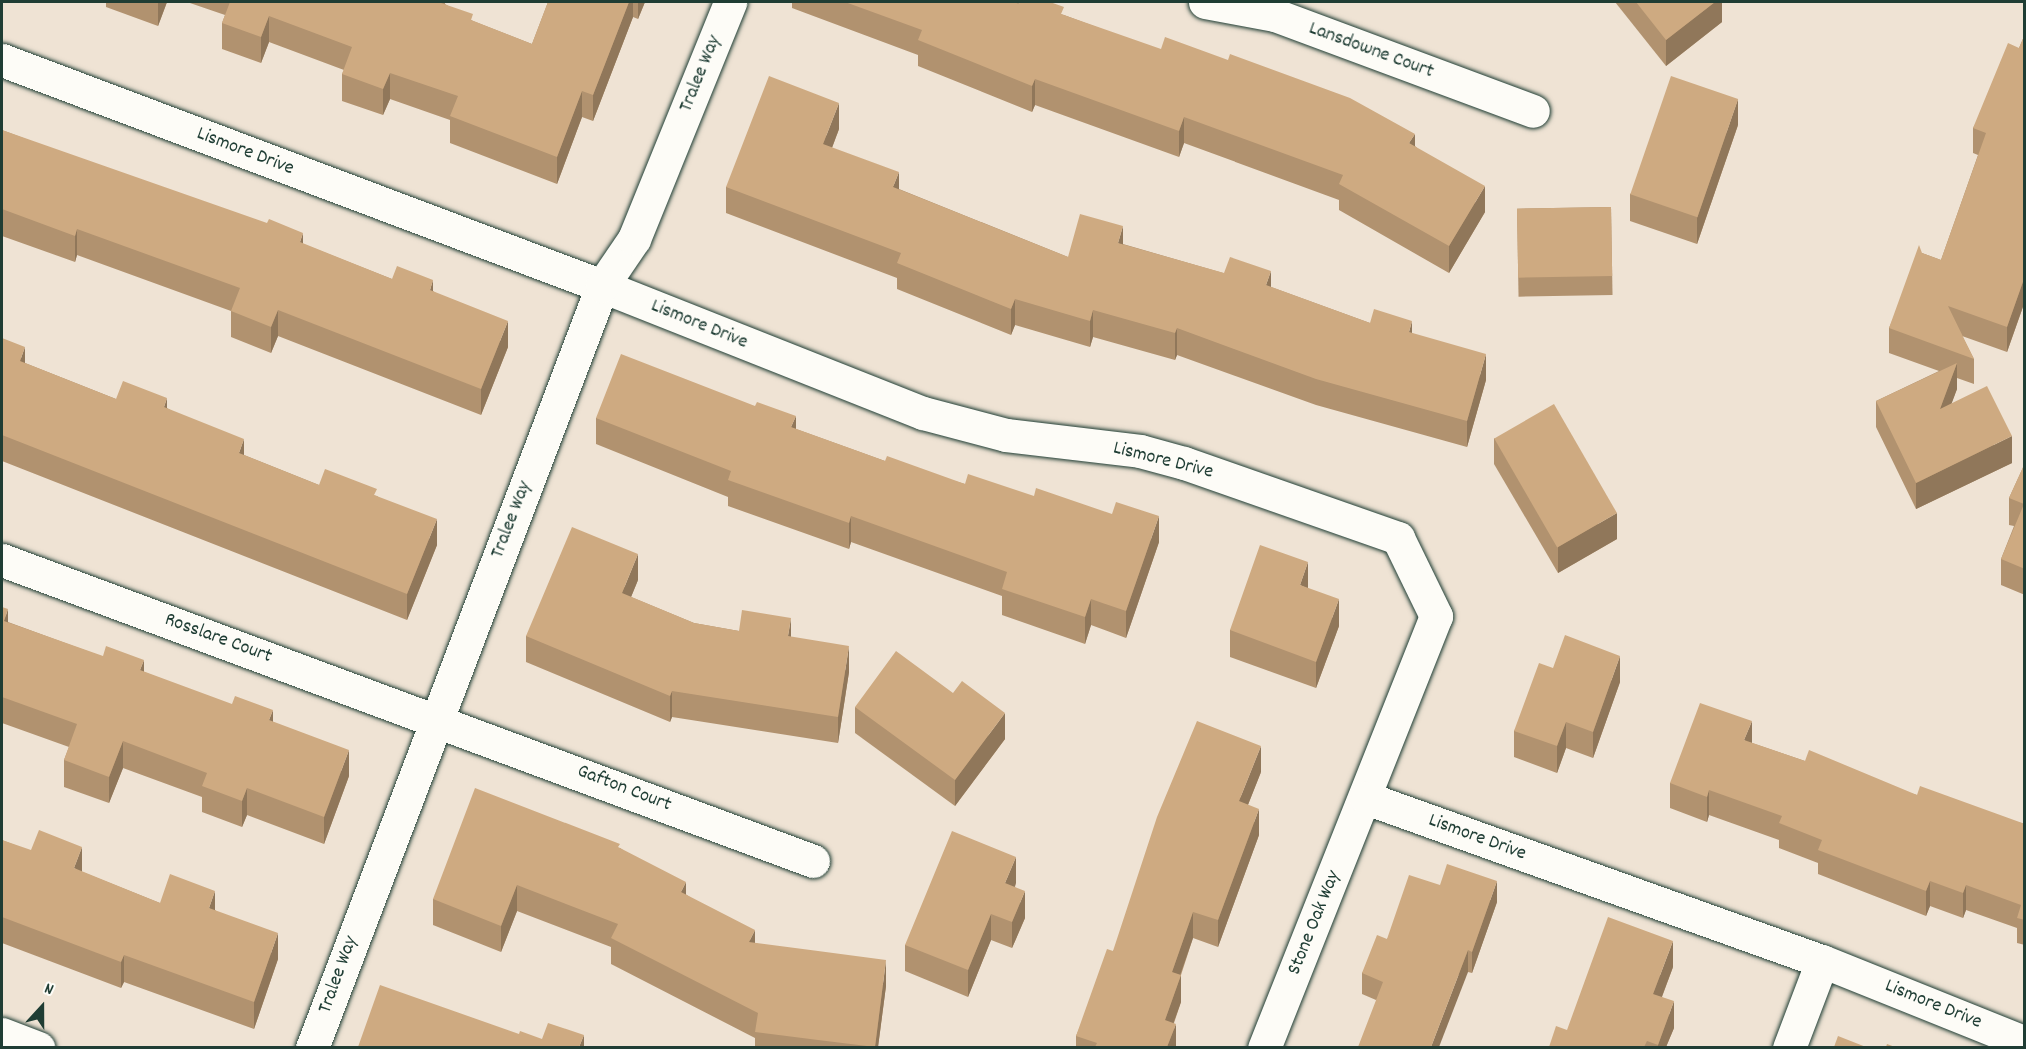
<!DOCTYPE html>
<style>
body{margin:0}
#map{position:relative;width:2026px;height:1049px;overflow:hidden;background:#efe3d4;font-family:Dekko,sans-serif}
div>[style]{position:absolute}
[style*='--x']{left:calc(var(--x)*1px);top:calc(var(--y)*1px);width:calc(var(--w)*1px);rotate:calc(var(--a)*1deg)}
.roads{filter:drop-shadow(0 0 2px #1f3d34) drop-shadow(0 0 2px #1f3d34)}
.street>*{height:33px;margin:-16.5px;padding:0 16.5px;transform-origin:16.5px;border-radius:16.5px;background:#fdfcf7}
.wall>*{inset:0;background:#b1926f;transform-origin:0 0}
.shaded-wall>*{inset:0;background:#90775a}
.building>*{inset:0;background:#ceaa81;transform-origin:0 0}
span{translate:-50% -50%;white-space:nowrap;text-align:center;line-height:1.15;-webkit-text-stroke:5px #fdfcf7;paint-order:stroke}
.street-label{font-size:20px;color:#1f3d34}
.frame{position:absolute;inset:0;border:3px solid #1f3d34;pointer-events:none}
.north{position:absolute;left:12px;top:977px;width:60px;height:60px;-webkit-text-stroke:4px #fdfcf7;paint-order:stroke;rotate:21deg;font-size:16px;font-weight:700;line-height:24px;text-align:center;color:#1f3d34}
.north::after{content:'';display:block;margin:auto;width:21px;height:27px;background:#1f3d34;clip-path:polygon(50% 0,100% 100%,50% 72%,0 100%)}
</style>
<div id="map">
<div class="roads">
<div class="street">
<div style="--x:1205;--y:2;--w:71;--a:10.5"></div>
<div style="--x:1275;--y:15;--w:275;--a:20.4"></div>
<div style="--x:2;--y:60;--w:641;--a:20.64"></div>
<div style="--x:602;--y:286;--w:345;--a:21.6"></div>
<div style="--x:923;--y:413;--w:86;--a:14.8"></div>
<div style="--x:1006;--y:435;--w:135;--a:6.8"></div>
<div style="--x:1140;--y:451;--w:46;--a:15.3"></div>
<div style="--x:1184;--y:463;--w:227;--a:19.3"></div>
<div style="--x:1398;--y:538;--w:87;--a:64"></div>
<div style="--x:1436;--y:616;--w:465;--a:111.7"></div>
<div style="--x:2;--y:560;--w:865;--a:20.36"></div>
<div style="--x:1366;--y:798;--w:484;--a:19.7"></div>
<div style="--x:1822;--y:961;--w:218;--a:21.9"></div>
<div style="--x:2;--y:1034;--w:39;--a:21"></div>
<div style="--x:312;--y:1048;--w:815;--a:-69.16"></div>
<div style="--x:602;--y:286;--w:57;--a:-55.8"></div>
<div style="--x:634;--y:239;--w:256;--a:-67.9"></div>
<div style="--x:1789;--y:1048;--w:93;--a:-69.2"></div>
</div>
</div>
<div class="wall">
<div style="clip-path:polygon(106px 2px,167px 2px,158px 26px,106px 7px)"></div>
<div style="clip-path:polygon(187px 2px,445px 2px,445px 4px,473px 21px,532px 44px,548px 2px,645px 2px,638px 19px,633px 17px,593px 121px,582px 117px,557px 184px,450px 143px,450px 120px,390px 99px,383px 115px,342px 101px,342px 74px,344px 70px,269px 42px,261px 63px,222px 49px,222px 23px,225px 15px)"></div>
<div style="clip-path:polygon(792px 2px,1014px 2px,1064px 15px,1415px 146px,1485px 212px,1449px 273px,1339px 210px,1339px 200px,1184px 143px,1179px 157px,1035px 105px,1032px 112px,918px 66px,918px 55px,792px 8px)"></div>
<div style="clip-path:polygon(1615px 2px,1722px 2px,1722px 22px,1666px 66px)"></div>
<div style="clip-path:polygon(2025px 34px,2025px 301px,2007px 352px,1962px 336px,1974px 359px,1974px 384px,1957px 378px,1957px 389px,1951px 404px,2012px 463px,1916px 509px,1876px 427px,1876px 401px,1939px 371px,1889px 353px,1889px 328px,1922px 253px,1941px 260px,1978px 155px,1973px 153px,1973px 128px,2019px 48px)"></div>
<div style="clip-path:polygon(1738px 125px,1697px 244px,1630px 221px,1630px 194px)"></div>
<div style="clip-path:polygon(839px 129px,832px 148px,899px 189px,1068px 257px,1123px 244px,1271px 287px,1370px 323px,1412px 333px,1486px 380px,1467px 447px,1316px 405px,1177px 355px,1175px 360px,1093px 337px,1090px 347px,1015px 325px,1011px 335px,897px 289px,897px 278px,726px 213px,726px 187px)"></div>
<div style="clip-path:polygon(2px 130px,303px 244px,392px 279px,433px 291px,508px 347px,481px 415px,278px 336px,271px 353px,231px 337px,231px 311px,77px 255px,75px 262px,2px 236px)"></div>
<div style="left:1611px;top:207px;width:88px;height:94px;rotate:89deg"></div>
<div style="clip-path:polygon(2px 338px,25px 363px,116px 399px,167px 408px,244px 455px,319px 485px,377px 496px,437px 545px,407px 620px,2px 461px)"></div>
<div style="clip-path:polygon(596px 418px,796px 429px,885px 461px,965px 484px,1159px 542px,1126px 638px,1091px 625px,1085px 644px,1002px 615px,1002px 596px,851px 542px,849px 549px,728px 506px,728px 497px,596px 444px)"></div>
<div style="clip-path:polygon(1494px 438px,1617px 539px,1558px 573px,1494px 464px)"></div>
<div style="clip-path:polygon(2025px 463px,2025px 595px,2001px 585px,2001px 559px,2014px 526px,2009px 525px,2009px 498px)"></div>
<div style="clip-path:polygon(638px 580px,631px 597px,694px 623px,739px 631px,791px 637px,849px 672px,838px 743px,672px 717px,670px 722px,526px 662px,526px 636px)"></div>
<div style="clip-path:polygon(1308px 588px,1339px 626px,1316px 688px,1230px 657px,1230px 630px)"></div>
<div style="clip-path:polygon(2px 607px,8px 622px,144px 672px,273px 722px,349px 776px,324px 844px,247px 815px,242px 827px,202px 812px,202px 797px,123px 768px,109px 803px,64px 787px,64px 760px,69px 747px,2px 723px)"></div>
<div style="clip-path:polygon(1553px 668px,1620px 682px,1593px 758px,1566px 748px,1557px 773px,1514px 757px,1514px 731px)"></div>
<div style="clip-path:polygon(855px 707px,1005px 739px,955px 806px,855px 733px)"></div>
<div style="clip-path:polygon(1752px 743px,1805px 761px,1917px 795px,2025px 824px,2025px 945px,2017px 943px,2017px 928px,1966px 910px,1963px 918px,1930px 906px,1926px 916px,1818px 874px,1818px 863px,1779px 848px,1779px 840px,1709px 815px,1707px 822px,1670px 808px,1670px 783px)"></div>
<div style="clip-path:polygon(1261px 772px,1248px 805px,1259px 835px,1218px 947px,1193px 938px,1181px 975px,1181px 1002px,1174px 1023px,1176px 1047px,1076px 1047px,1076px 1036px,1113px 951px)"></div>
<div style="clip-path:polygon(2px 840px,160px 903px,215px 910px,278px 959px,254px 1029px,124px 982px,121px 988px,2px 943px)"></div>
<div style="clip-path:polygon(620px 848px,755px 943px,886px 986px,878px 1047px,755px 1047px,755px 1038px,611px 964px,611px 947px,517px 911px,501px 952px,433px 925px,433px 899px)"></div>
<div style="clip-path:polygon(1016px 883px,1015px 887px,1025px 918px,1012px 948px,991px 940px,968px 997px,905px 971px,905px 945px)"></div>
<div style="clip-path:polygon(1440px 885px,1497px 902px,1472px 973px,1468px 972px,1376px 1000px,1362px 994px,1362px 973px,1387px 939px)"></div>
<div style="clip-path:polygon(1673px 967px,1662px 997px,1674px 1028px,1666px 1047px,1549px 1047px)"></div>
</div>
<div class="shaded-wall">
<div style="clip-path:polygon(158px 2px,167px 2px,158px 26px)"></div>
<div style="clip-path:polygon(629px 2px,633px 2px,633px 17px,593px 121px,593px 95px)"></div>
<div style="clip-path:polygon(638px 2px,645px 2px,638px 19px)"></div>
<div style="clip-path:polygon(1715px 2px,1722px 2px,1722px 22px,1666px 66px,1666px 40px)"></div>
<div style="clip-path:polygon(269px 16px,269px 42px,261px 63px,261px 37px)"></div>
<div style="clip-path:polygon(390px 73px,390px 99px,383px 115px,383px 89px)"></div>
<div style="clip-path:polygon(1035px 79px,1035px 105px,1032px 112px,1032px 86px)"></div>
<div style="clip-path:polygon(582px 91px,582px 117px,557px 184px,557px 157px)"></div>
<div style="clip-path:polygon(1738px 99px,1738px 125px,1697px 244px,1697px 218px)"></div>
<div style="clip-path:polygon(839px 103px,839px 129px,823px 171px,823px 144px)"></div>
<div style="clip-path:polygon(1184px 117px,1184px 143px,1179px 157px,1179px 131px)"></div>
<div style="clip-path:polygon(1415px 134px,1415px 160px,1409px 143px)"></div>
<div style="clip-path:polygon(899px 172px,899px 198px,893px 187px)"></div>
<div style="clip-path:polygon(1485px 186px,1485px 212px,1449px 273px,1449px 246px)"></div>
<div style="clip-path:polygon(1123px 226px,1123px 252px,1118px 243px)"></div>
<div style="clip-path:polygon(77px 229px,77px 255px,75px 262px,75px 236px)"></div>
<div style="clip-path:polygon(303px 233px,303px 259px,300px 242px)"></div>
<div style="clip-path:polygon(1271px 271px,1271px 298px,1266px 285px)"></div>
<div style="clip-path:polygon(2025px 276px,2025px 301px,2007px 352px,2007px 327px)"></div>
<div style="clip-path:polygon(433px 280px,433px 306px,430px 290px)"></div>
<div style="clip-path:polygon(1015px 299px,1015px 325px,1011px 335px,1011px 309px)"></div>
<div style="clip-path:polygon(278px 310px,278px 336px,271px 353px,271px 327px)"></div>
<div style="clip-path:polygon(1093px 310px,1093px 337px,1090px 347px,1090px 321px)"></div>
<div style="clip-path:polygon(508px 321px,508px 347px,481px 415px,481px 389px)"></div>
<div style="clip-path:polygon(1412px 321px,1412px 347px,1409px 332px)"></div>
<div style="clip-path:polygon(1177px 328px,1177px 355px,1175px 360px,1175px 333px)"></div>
<div style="clip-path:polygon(25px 347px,25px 373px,20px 361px)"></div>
<div style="clip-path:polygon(1486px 354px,1486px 380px,1467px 447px,1467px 421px)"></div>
<div style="clip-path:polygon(1957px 363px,1957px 389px,1940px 435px,1940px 409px)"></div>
<div style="clip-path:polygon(167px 398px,167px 424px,164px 407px)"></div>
<div style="clip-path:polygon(796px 416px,796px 442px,791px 427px)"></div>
<div style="clip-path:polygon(2012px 436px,2012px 463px,1916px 509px,1916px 483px)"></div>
<div style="clip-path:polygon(244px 439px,244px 465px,239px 453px)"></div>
<div style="clip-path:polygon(1617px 513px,1617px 539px,1558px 573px,1558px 547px)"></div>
<div style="clip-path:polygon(851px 516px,851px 542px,849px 549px,849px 523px)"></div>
<div style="clip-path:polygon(1159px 516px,1159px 542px,1126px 638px,1126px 611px)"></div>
<div style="clip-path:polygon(437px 519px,437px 545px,407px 620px,407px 594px)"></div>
<div style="clip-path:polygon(638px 554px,638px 580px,622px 619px,622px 593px)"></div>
<div style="clip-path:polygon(1308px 562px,1308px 589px,1300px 585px)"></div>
<div style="clip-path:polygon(1091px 599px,1091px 625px,1085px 644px,1085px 617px)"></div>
<div style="clip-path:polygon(1339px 599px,1339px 626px,1316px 688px,1316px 662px)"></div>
<div style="clip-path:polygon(8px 609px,8px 636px,4px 621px)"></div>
<div style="clip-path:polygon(791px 618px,791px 645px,788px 636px)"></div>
<div style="clip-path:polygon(849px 646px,849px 672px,838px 743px,838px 717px)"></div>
<div style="clip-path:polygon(1620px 656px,1620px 682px,1593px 758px,1593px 732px)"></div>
<div style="clip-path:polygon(144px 660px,144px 686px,140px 670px)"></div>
<div style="clip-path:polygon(672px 691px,672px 717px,670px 722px,670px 696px)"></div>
<div style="clip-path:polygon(273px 710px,273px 737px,269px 720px)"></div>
<div style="clip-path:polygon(1005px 713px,1005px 739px,955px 806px,955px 780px)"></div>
<div style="clip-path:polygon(1752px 721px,1752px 746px,1744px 740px)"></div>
<div style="clip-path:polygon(1566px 722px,1566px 748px,1557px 773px,1557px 746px)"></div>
<div style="clip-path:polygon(123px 741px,123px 768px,109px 803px,109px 777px)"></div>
<div style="clip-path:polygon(1261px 746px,1261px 772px,1239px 827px,1239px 801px)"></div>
<div style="clip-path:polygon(349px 750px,349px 776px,324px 844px,324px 817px)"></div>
<div style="clip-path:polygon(247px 788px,247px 815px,242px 827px,242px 801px)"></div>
<div style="clip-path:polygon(1709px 790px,1709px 815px,1707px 822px,1707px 797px)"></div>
<div style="clip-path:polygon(1259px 809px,1259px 835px,1218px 947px,1218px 920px)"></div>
<div style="clip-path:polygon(82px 847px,82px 873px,74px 868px)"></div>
<div style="clip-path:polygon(1016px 857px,1016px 883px,1005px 909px,1005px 883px)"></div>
<div style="clip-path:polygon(1497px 881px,1497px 902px,1472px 973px,1472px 952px)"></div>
<div style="clip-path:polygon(1930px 881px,1930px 906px,1926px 916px,1926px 891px)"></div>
<div style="clip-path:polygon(686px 882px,686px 908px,681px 892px)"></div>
<div style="clip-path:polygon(517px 885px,517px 911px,501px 952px,501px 926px)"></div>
<div style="clip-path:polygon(1966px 885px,1966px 910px,1963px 918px,1963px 893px)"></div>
<div style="clip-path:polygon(215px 891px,215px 917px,209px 908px)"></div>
<div style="clip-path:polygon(1025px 891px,1025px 918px,1012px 948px,1012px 922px)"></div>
<div style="clip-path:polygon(1193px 912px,1193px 938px,1172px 998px,1172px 972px)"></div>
<div style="clip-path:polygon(991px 914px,991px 940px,968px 997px,968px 970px)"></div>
<div style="clip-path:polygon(755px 930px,755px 956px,749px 942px)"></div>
<div style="clip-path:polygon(278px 933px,278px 959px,254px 1029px,254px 1002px)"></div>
<div style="clip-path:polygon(1673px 941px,1673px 967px,1653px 1020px,1653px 994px)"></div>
<div style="clip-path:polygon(1468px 950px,1468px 972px,1439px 1047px,1431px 1047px)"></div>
<div style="clip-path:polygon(124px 955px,124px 982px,121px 988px,121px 962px)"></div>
<div style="clip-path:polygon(886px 960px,886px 986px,878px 1047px,875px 1047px)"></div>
<div style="clip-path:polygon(1181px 975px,1181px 1002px,1165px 1046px,1165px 1020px)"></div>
<div style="clip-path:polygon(1674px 1001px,1674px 1028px,1666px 1047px,1658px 1047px,1658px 1045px)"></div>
<div style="clip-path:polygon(1176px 1024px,1176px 1047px,1167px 1047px)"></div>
<div style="clip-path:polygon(584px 1035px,584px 1047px,579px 1047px)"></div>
</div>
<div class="building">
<div style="clip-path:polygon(230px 2px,442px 2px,441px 3px,473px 14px,471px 20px,532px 44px,548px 2px,629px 2px,593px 95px,582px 91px,557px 157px,450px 116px,458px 96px,390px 73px,383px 89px,342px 74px,352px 47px,269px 16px,261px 37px,222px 23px)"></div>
<div style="clip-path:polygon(845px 2px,1014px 2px,1019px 4px,1020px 2px,1050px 2px,1064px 7px,1061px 14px,1161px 49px,1165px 37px,1228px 60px,1230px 54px,1350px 98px,1415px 134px,1409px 143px,1485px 186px,1449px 246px,1339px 184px,1343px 175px,1184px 117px,1179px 131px,1035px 79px,1032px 86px,918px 40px,922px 30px)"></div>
<div style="clip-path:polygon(1636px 2px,1715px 2px,1666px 40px)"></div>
<div style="clip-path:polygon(2025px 34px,2025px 276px,2007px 327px,1948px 306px,1974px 359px,1889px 328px,1919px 245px,1922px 253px,1941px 260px,1986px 133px,1973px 128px,2008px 43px,2019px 48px)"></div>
<div style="clip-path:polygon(769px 76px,839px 103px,823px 144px,899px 172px,893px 187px,1068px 257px,1080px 214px,1123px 226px,1118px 243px,1224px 273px,1230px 257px,1271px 271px,1266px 285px,1370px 323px,1374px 309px,1412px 321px,1409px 332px,1486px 354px,1467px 421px,1316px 379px,1177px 328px,1175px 333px,1093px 310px,1090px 321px,1015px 299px,1011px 309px,897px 263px,901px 253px,726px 187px)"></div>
<div style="left:1671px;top:76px;width:71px;height:125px;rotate:19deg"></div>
<div style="clip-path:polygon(2px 130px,267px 223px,269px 219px,303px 233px,300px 242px,392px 279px,397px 266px,433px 280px,430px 290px,508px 321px,481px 389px,278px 310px,271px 327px,231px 311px,240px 288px,77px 229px,75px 236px,2px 209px)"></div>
<div style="left:1611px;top:207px;width:69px;height:94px;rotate:89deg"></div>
<div style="clip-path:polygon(2px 338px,25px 347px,20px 361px,116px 399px,123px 381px,167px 398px,164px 407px,244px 439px,239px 453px,319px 485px,325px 469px,377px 489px,374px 495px,437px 519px,407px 594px,2px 435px)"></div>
<div style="clip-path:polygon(621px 354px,755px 406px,757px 402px,796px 416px,791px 427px,885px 461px,887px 456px,965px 484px,968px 474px,1034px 496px,1036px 488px,1112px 514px,1116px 502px,1159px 516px,1126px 611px,1091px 599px,1085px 617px,1002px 589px,1007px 572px,851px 516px,849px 523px,728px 480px,731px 471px,596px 418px)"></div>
<div style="clip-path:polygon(1957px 363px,1940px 409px,1987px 386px,2012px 436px,1916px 483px,1876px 401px)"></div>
<div style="left:1554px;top:404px;width:126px;height:69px;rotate:60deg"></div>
<div style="clip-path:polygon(2025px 463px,2025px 569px,2001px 559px,2024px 504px,2009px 498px)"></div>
<div style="clip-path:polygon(572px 527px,638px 554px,622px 593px,694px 623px,739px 631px,742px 610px,791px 618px,788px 636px,849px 646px,838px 717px,672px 691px,670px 696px,526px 636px)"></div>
<div style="clip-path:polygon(1260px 545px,1308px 562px,1300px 585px,1339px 599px,1316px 662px,1230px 630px)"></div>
<div style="clip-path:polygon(2px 607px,8px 609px,4px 621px,103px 656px,106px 646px,144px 660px,140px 670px,232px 704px,235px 696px,273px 710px,269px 720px,349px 750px,324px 817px,247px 788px,242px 801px,202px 786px,207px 773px,123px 741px,109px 777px,64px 760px,77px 724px,2px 697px)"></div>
<div style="clip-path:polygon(1565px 635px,1620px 656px,1593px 732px,1566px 722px,1557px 746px,1514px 731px,1539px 663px,1553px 668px)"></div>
<div style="clip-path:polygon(896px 651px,953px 693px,962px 681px,1005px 713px,955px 780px,855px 707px)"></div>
<div style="clip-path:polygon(1700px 703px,1752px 721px,1744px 740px,1805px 761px,1809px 750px,1917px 795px,1920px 786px,2025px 824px,2025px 920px,2017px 918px,2021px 905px,1966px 885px,1963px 893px,1930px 881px,1926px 891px,1818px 850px,1822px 840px,1779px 823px,1782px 816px,1709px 790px,1707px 797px,1670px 783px)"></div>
<div style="clip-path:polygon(1197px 721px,1261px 746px,1239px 801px,1259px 809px,1218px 920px,1193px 912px,1172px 972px,1181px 975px,1165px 1020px,1176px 1024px,1167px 1047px,1095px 1047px,1097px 1043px,1076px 1036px,1107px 949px,1113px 951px,1157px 817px)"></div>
<div style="clip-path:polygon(475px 788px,620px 844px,618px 847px,686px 882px,681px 892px,755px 930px,749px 942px,886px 960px,875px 1047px,755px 1032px,758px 1013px,611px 938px,618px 924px,517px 885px,501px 926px,433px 899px)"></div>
<div style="clip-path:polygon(39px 830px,82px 847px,74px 868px,160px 903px,170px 874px,215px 891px,209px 908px,278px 933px,254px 1002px,124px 955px,121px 962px,2px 917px,2px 840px,31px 850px)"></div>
<div style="clip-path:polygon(952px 831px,1016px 857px,1005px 883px,1025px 891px,1012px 922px,991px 914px,968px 970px,905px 945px)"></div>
<div style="clip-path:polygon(1447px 864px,1497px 881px,1472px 952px,1468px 950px,1431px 1047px,1358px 1047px,1383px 982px,1362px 973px,1377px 935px,1387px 939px,1409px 875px,1440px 885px)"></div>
<div style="clip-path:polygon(1608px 917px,1673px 941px,1653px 994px,1674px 1001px,1658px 1045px,1647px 1041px,1644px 1047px,1549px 1047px,1556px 1026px,1567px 1030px)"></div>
<div style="clip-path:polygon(380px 985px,519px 1034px,520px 1031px,542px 1039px,548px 1023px,584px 1035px,579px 1047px,358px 1047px)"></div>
<div style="clip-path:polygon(1838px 1036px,1866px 1047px,1834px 1047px)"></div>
<div style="clip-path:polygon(1887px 1044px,1895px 1047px,1886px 1047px)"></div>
</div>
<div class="street-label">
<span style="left:1371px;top:51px;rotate:20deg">Lansdowne Court</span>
<span style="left:701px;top:74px;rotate:-68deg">Tralee Way</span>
<span style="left:245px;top:152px;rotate:21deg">Lismore Drive</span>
<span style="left:699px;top:325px;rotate:22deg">Lismore Drive</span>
<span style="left:1163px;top:461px;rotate:14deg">Lismore Drive</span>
<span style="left:512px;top:520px;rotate:-69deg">Tralee Way</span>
<span style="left:218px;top:639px;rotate:20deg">Rosslare Court</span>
<span style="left:624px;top:789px;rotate:21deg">Gafton Court</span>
<span style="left:1477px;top:838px;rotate:20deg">Lismore Drive</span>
<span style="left:1315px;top:923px;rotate:-68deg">Stone Oak Way</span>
<span style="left:339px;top:975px;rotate:-70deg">Tralee Way</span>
<span style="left:1933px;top:1005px;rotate:22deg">Lismore Drive</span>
</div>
<div class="frame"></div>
<div class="north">N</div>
</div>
